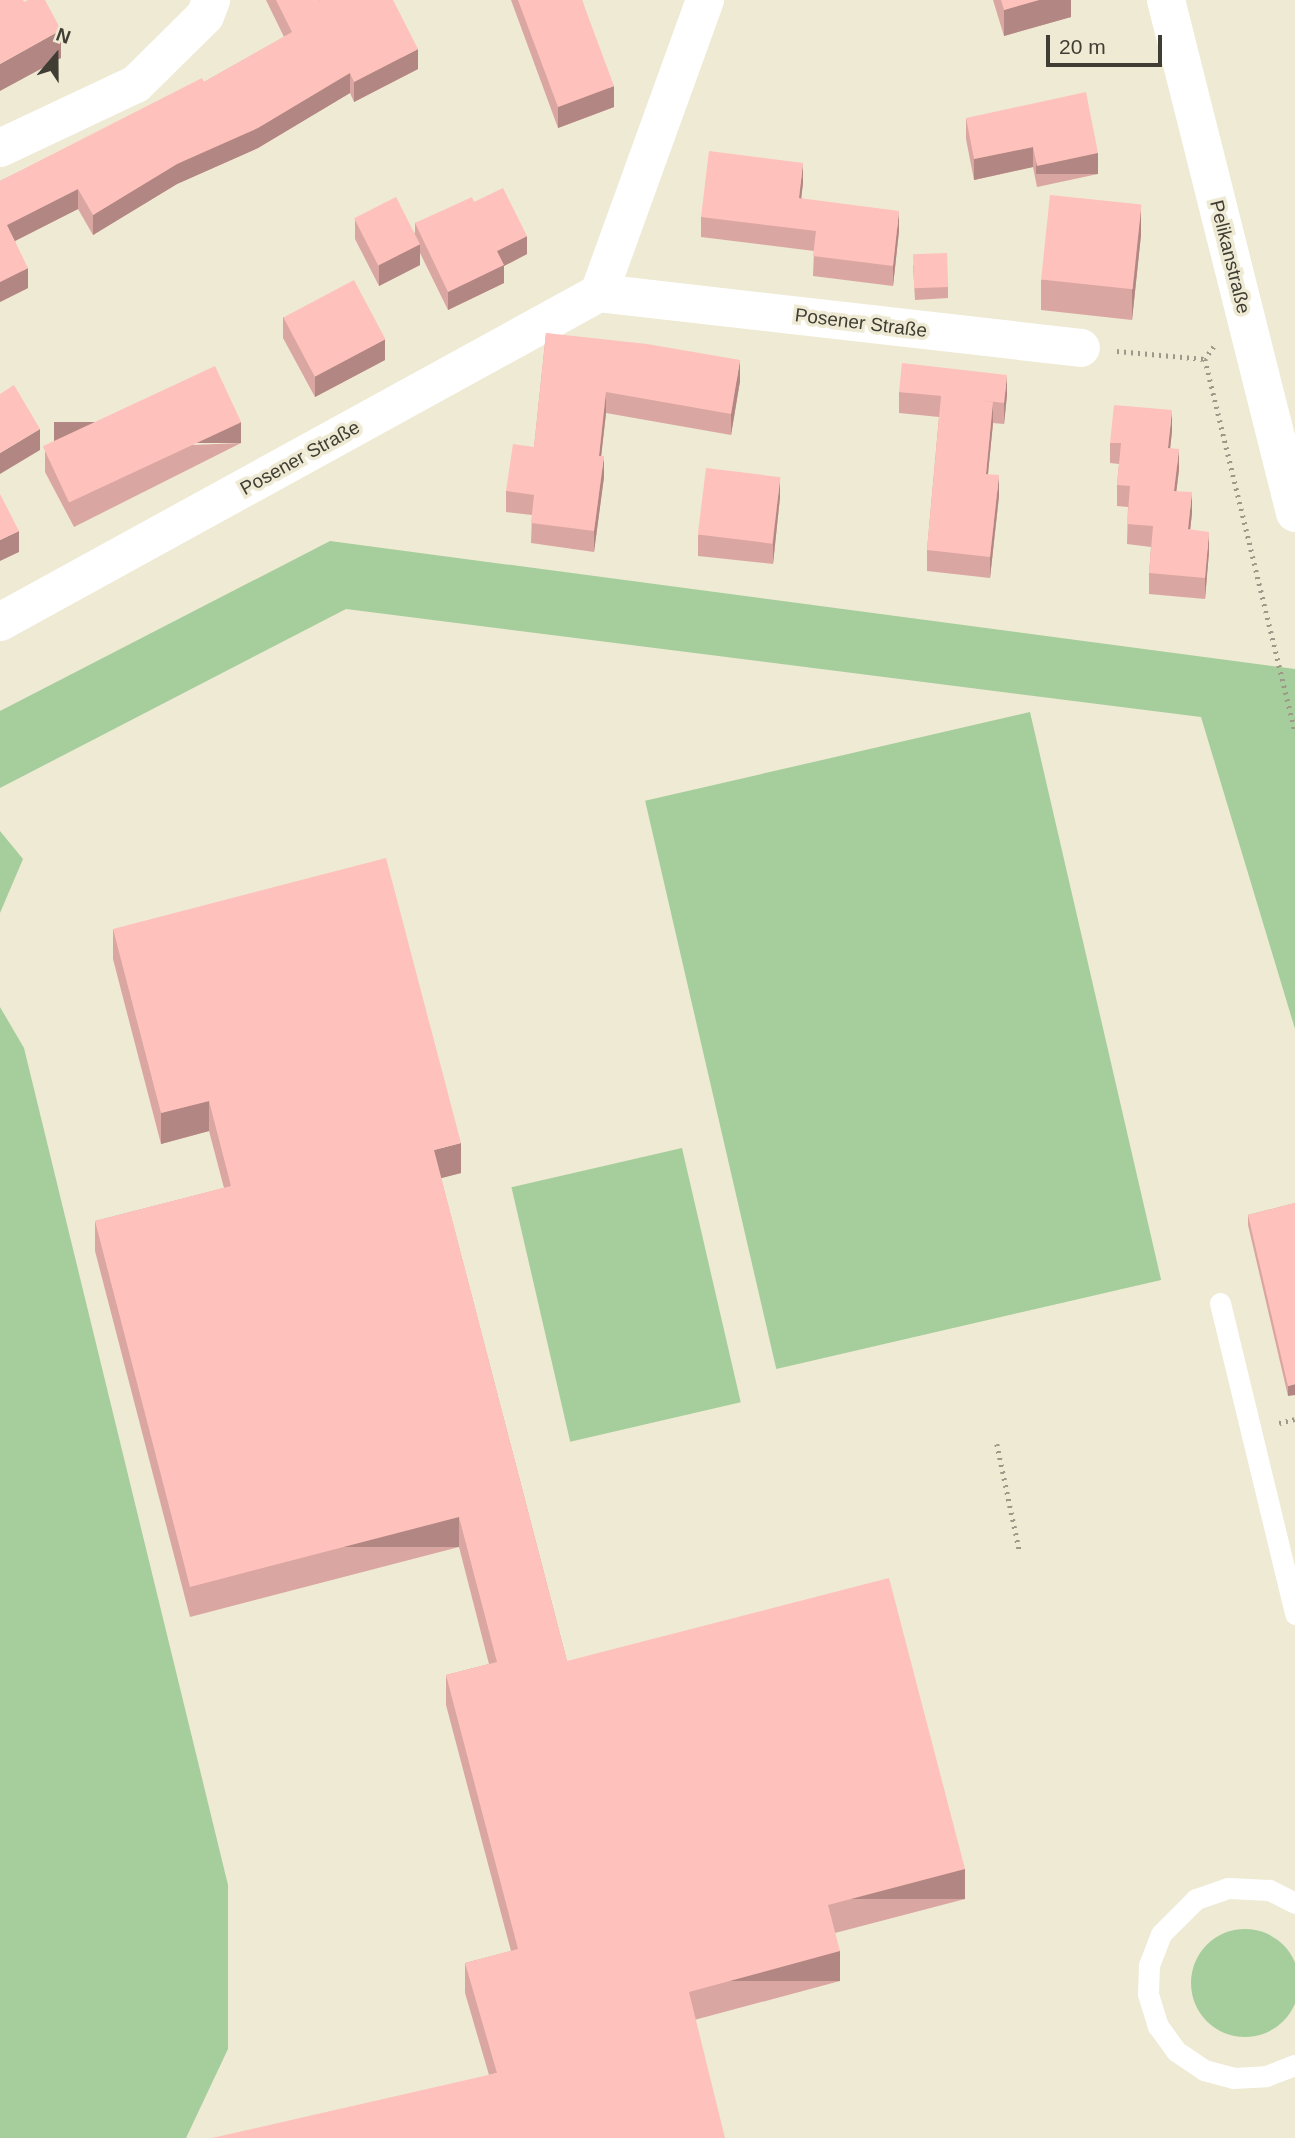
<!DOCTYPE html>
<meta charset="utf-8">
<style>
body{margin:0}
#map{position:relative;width:1295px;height:2138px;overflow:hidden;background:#efead4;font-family:Arial,sans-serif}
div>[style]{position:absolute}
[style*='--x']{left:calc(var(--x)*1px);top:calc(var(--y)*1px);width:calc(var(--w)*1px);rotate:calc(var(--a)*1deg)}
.green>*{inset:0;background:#a5ce9c;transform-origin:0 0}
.round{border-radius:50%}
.path>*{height:4.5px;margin-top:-2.25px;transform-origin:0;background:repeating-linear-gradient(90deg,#9c9989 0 2px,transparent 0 7px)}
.service>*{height:21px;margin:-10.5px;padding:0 10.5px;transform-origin:10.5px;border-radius:10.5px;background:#fff}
.minor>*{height:38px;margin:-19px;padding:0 19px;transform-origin:19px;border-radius:19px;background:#fff}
.secondary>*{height:38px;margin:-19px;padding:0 19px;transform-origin:19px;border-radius:19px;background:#fff}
.wall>*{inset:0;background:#daa6a1}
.shaded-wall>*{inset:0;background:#b28783;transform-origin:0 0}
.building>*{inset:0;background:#fec1bb;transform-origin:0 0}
span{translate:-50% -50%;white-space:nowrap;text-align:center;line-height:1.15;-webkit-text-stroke:7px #efead4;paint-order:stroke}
.street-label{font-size:19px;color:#3f3d34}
.north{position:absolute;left:21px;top:21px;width:70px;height:70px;-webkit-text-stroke:5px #efead4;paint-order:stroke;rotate:20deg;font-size:19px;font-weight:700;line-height:28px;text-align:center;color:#3f3d34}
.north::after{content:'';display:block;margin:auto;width:24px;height:32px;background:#3f3d34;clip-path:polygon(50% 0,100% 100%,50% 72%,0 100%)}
.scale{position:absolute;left:1046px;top:35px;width:116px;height:32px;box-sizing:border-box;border:4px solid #3f3d34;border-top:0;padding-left:9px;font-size:21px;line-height:24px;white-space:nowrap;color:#3f3d34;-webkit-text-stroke:5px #efead4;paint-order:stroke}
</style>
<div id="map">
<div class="green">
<div style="clip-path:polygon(330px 541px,1295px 669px,1295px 1029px,1201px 717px,346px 609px,0 788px,0 711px)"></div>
<div style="left:1030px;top:712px;width:583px;height:395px;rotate:77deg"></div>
<div style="clip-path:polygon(0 831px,23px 859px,0 913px)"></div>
<div style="clip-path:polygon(0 1007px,24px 1048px,228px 1885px,228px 2049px,186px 2138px,0 2138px)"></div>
<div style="left:682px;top:1148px;width:261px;height:175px;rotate:77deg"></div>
<div class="round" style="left:1191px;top:1929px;width:108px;height:108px"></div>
</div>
<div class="path">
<div style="--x:1214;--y:347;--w:15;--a:127"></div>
<div style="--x:1205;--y:359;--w:383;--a:76.4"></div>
<div style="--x:1117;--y:351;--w:88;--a:5.2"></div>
<div style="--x:1279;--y:1423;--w:16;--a:-14"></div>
<div style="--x:997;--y:1444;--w:111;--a:78.1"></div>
</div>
<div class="service">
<div style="--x:1220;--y:1303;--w:320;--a:76.4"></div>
<div style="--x:1295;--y:1903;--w:29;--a:-153"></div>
<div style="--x:1269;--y:1890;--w:41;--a:-177.2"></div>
<div style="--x:1228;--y:1888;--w:34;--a:161"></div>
<div style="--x:1196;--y:1899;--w:49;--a:135"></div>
<div style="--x:1161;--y:1934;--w:33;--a:111"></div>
<div style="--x:1149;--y:1965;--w:29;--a:92"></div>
<div style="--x:1148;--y:1994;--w:34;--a:73"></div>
<div style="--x:1158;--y:2026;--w:31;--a:54"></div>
<div style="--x:1176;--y:2051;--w:34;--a:34"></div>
<div style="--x:1204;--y:2070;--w:30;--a:15"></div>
<div style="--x:1233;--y:2078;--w:33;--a:-3"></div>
<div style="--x:1266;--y:2076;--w:31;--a:-21"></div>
</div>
<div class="minor">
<div style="--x:0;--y:148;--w:150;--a:-25.2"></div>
<div style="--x:136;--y:84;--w:97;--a:-44.6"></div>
<div style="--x:205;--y:16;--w:17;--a:-69"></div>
<div style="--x:599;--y:293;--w:312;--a:-70.1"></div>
<div style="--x:0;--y:622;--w:683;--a:-28.78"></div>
<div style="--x:599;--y:293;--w:485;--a:6.5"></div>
</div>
<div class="secondary">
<div style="--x:1166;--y:0;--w:529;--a:75.88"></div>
</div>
<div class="wall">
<div style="clip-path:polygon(266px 0,319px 0,418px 69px,354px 102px,350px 93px,258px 148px,177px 184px,93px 235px,78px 209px,15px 241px,28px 288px,0 302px,0 181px,204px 82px,284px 37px)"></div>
<div style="clip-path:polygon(511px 0,582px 0,614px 107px,558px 128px)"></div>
<div style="clip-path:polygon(993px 0,1071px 0,1071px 17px,1004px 36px)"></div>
<div style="clip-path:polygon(966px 118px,1098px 174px,1037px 187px,1033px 167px,974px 180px,966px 139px)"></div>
<div style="clip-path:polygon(803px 183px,801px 198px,899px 231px,893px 286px,813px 276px,814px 251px,701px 237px,701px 217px)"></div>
<div style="clip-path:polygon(474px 202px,527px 254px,504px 266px,504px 283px,448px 310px,420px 253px,420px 265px,379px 286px,355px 239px,355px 219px,415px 233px,415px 223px)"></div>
<div style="clip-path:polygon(1141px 235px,1132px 320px,1041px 310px,1041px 280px)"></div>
<div style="clip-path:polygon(913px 265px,948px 287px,948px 298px,915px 300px)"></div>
<div style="clip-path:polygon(283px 317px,385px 360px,315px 397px,283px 338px)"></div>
<div style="clip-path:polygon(546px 333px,740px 381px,731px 435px,606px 413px,601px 456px,604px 477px,594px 552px,531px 543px,532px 515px,506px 512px,506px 491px,534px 447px)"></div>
<div style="clip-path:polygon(899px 392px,1007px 395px,1004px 424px,993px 423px,988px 474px,999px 496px,990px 578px,927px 571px,927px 550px,939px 417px,899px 413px)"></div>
<div style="clip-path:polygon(1172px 431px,1170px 448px,1179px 470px,1176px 491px,1192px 513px,1190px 530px,1209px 552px,1205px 599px,1149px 594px,1149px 573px,1151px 547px,1127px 544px,1128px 507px,1117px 506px,1117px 485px,1119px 464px,1110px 463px,1110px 443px)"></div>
<div style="clip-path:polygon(241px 443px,74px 527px,45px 472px,45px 451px)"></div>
<div style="clip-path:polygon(780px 497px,773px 564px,698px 556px,698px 535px)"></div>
<div style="clip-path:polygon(113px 929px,461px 1173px,441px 1178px,567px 1661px,965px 1899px,835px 1933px,840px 1981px,489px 2075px,465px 1993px,465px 1963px,511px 1951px,446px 1705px,446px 1675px,489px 1664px,459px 1547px,190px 1617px,95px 1251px,95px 1221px,224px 1188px,209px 1131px,161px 1144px,113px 959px)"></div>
<div style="clip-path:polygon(1295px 1203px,1288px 1396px,1248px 1225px,1248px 1215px)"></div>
</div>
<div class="shaded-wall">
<div style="clip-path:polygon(1039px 0,1071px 0,1071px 17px,1004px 36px,1004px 10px)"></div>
<div style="clip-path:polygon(61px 30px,61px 58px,0 91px,0 64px)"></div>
<div style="clip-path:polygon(418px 49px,418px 69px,354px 102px,354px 82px)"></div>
<div style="clip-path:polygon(350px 73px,350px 93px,258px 148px,177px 184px,93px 235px,93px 215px,177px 164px)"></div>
<div style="clip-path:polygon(614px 86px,614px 107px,558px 128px,558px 107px)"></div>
<div style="clip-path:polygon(1033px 147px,1033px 167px,974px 180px,974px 159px)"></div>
<div style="left:1098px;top:153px;width:21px;height:62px;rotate:90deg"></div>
<div style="clip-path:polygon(803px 163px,803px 183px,799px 218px,799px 198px)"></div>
<div style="clip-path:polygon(78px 189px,78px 209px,7px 245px,7px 225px)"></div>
<div style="clip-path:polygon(1141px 205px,1141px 235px,1132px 320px,1132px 290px)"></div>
<div style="clip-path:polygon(899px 211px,899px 231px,893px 286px,893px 266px)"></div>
<div style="clip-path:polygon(527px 236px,527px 254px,504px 266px,504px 283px,448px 310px,448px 292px,497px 251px)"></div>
<div style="clip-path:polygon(420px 244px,420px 265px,379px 286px,379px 265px)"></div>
<div style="clip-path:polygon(28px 268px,28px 288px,0 302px,0 282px)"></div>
<div style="clip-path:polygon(385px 339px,385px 360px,315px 397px,315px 376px)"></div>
<div style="clip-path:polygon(740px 360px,740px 381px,731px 435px,731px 414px)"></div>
<div style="clip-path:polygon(1007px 375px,1007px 395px,1004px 424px,1004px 403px)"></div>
<div style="clip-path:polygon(606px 392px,606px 413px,599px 476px,599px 456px)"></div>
<div style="clip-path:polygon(993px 402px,993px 423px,986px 494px,986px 474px)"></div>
<div style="clip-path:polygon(1172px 410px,1172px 431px,1168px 469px,1168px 448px)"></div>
<div style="left:241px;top:422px;width:21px;height:187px;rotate:90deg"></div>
<div style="clip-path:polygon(40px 429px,40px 450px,0 474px,0 453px)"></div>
<div style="clip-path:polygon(1179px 449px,1179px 470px,1174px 511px,1174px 491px)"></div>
<div style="clip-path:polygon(604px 456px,604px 477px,594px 552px,594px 531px)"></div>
<div style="clip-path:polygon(999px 475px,999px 496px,990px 578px,990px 557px)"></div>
<div style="clip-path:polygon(780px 477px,780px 497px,773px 564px,773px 543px)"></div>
<div style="clip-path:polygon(1192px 492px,1192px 513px,1188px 550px,1188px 529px)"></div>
<div style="clip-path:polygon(19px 531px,19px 552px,0 561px,0 540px)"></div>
<div style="clip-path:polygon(1209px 532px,1209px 552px,1205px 599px,1205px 578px)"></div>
<div style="clip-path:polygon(209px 1101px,209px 1131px,161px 1144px,161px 1113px)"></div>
<div style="clip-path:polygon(461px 1143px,461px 1173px,434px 1180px,434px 1150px)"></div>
<div style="clip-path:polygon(1295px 1384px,1295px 1395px,1288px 1396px,1288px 1386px)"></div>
<div style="left:459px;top:1517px;width:30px;height:278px;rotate:90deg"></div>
<div style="left:965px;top:1869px;width:30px;height:142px;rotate:90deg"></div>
<div style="left:840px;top:1951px;width:30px;height:156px;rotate:90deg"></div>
</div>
<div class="building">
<div style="clip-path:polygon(0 0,23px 0,24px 2px,28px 0,45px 0,61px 30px,0 64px)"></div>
<div style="clip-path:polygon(276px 0,319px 0,319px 1px,321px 0,393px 0,418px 49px,354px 82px,350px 73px,258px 128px,177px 164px,93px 215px,78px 189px,7px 225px,28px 268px,0 282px,0 181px,202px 78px,204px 82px,292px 32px)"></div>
<div style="clip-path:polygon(518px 0,582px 0,614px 86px,558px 107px)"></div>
<div style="clip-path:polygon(1001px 0,1039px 0,1004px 10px)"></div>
<div style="clip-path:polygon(1086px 92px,1098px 153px,1037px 166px,1033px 147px,974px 159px,966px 118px)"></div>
<div style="clip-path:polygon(709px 151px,803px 163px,799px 198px,899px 211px,893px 266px,813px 256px,816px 231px,701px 217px)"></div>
<div style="clip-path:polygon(503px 188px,527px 236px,497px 251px,504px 265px,448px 292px,415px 223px,472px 197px,474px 202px)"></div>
<div style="left:1050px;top:195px;width:92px;height:85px;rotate:6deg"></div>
<div style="left:396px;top:197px;width:53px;height:47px;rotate:63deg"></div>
<div style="left:947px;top:253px;width:34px;height:34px;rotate:88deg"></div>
<div style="left:354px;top:280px;width:67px;height:80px;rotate:62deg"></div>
<div style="clip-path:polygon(546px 333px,647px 344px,740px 360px,731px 414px,606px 392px,599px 456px,604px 456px,594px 531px,531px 523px,534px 495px,506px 491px,513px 444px,534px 447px)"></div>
<div style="clip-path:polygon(902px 363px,1007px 375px,1004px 403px,978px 400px,993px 402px,986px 474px,999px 475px,990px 557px,927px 550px,941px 396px,899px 392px)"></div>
<div style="left:215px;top:366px;width:62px;height:190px;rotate:65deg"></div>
<div style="clip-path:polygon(14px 385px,40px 429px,0 453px,0 394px)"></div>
<div style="clip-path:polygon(1114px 405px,1172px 410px,1168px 448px,1179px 449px,1174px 491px,1192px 492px,1188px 529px,1209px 532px,1205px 578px,1149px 573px,1153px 526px,1127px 524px,1130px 486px,1117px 485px,1121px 443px,1110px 443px)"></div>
<div style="left:706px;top:468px;width:75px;height:67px;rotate:7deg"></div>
<div style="clip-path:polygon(0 494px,19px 531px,0 540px)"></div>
<div style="clip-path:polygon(386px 858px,461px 1143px,434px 1150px,567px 1661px,889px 1578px,965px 1869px,828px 1905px,840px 1951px,689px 1992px,725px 2138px,212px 2138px,497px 2073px,465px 1963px,518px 1949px,446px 1675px,497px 1662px,459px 1517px,190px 1587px,95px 1221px,231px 1186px,209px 1101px,161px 1113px,113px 929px)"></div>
<div style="clip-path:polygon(1295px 1203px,1295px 1384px,1288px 1386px,1248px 1215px)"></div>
</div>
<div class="street-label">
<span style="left:1230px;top:257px;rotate:76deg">Pelikanstraße</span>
<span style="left:861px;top:323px;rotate:7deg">Posener Straße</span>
<span style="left:300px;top:458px;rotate:-29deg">Posener Straße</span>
</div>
<div class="north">N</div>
<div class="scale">20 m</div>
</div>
